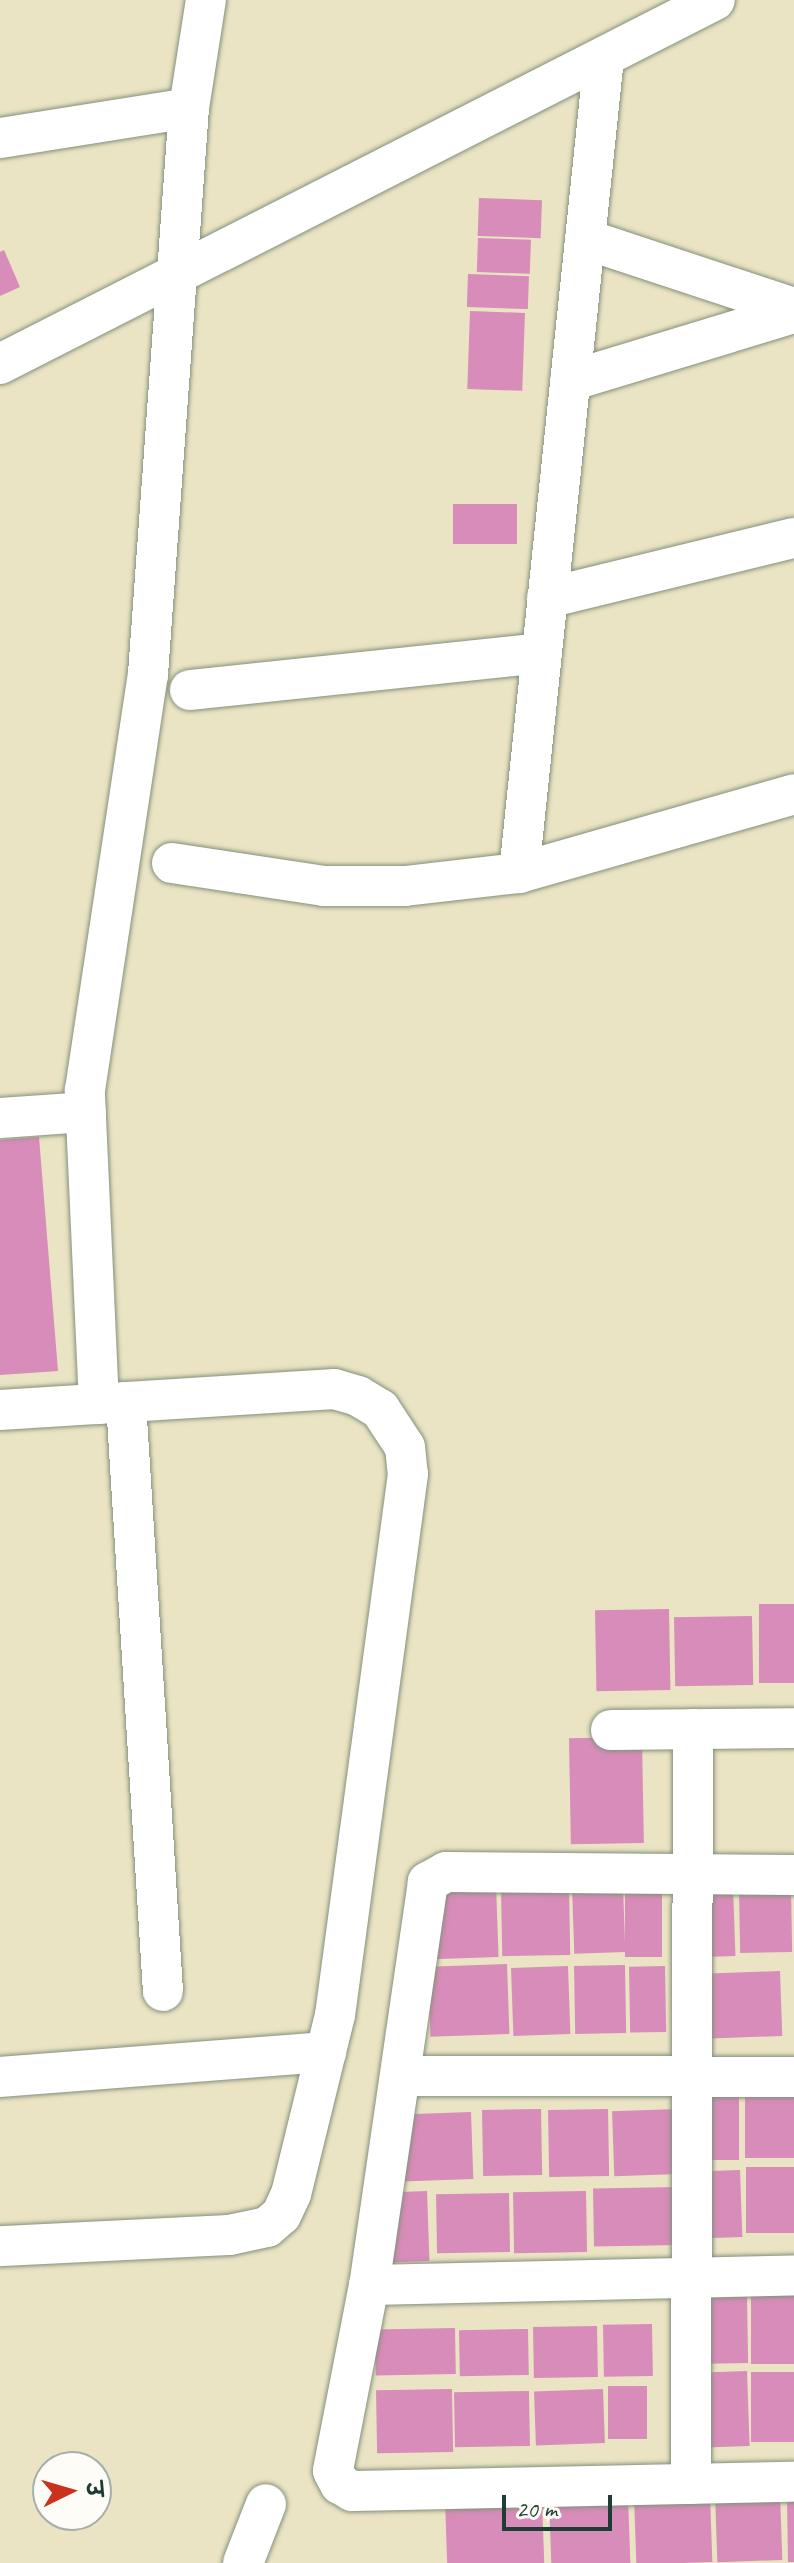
<!DOCTYPE html>
<meta charset="utf-8">
<style>
body{margin:0}
#map{position:relative;width:794px;height:2563px;overflow:hidden;background:#eae4c4;font-family:Caveat,"Playpen Sans Deva",sans-serif}
div>[style]{position:absolute}
[style*='--x']{left:calc(var(--x)*1px);top:calc(var(--y)*1px);width:calc(var(--w)*1px);rotate:calc(var(--a)*1deg)}
.building>*{inset:0;background:#d78cb9;transform-origin:0 0}
.roads{filter:drop-shadow(0 0 2px #84907c) drop-shadow(0 0 2px #84907c)}
.minor>*{height:40px;margin:-20px;padding:0 20px;transform-origin:20px;border-radius:20px;background:#fff}
span{translate:-50% -50%;white-space:nowrap;text-align:center;line-height:1.15;-webkit-text-stroke:8px #fdfcf7;paint-order:stroke}
.north{position:absolute;left:32px;top:2451px;width:80px;height:80px;box-sizing:border-box;background:#fdfcf7;border:2px solid #a4b0a9;border-radius:50%;rotate:85deg;font-size:22px;font-weight:700;line-height:32px;text-align:center;color:#1f3d34}
.north::after{content:'';display:block;margin:auto;width:28px;height:36px;background:#c8321e;clip-path:polygon(50% 0,100% 100%,50% 72%,0 100%)}
.scale{position:absolute;left:502px;top:2495px;width:110px;height:36px;box-sizing:border-box;border:4px solid #1f3d34;border-top:0;padding-left:10px;font-size:24px;line-height:28px;white-space:nowrap;color:#1f3d34;-webkit-text-stroke:6px #fdfcf7;paint-order:stroke}
</style>
<div id="map">
<div class="building">
<div style="left:479px;top:198px;width:63px;height:38px;rotate:2deg"></div>
<div style="left:478px;top:238px;width:53px;height:34px;rotate:2deg"></div>
<div style="clip-path:polygon(4px 250px,20px 287px,0 296px,0 252px)"></div>
<div style="left:468px;top:274px;width:61px;height:33px;rotate:2deg"></div>
<div style="left:470px;top:311px;width:55px;height:78px;rotate:2deg"></div>
<div style="left:453px;top:504px;width:64px;height:40px"></div>
<div style="clip-path:polygon(39px 1137px,58px 1371px,0 1375px,0 1140px)"></div>
<div style="left:794px;top:1604px;width:79px;height:35px;rotate:90deg"></div>
<div style="left:669px;top:1609px;width:81px;height:74px;rotate:89deg"></div>
<div style="left:752px;top:1616px;width:69px;height:78px;rotate:89deg"></div>
<div style="left:642px;top:1737px;width:106px;height:73px;rotate:89deg"></div>
<div style="left:625px;top:1883px;width:37px;height:74px"></div>
<div style="left:496px;top:1884px;width:73px;height:68px;rotate:88deg"></div>
<div style="left:569px;top:1885px;width:70px;height:68px;rotate:89deg"></div>
<div style="left:623px;top:1886px;width:66px;height:51px;rotate:88deg"></div>
<div style="left:733px;top:1886px;width:70px;height:32px;rotate:88deg"></div>
<div style="left:791px;top:1887px;width:65px;height:52px;rotate:89deg"></div>
<div style="left:507px;top:1964px;width:70px;height:79px;rotate:88deg"></div>
<div style="left:625px;top:1965px;width:68px;height:51px;rotate:89deg"></div>
<div style="left:568px;top:1966px;width:68px;height:57px;rotate:88deg"></div>
<div style="left:665px;top:1966px;width:66px;height:36px;rotate:89deg"></div>
<div style="left:780px;top:1971px;width:65px;height:71px;rotate:88deg"></div>
<div style="left:794px;top:2088px;width:70px;height:49px;rotate:90deg"></div>
<div style="left:703px;top:2091px;width:36px;height:69px"></div>
<div style="left:541px;top:2109px;width:66px;height:59px;rotate:89deg"></div>
<div style="left:608px;top:2109px;width:67px;height:60px;rotate:89deg"></div>
<div style="left:677px;top:2109px;width:65px;height:65px;rotate:88deg"></div>
<div style="left:471px;top:2112px;width:67px;height:71px;rotate:88deg"></div>
<div style="left:794px;top:2167px;width:66px;height:48px;rotate:90deg"></div>
<div style="left:740px;top:2170px;width:67px;height:38px;rotate:88deg"></div>
<div style="left:679px;top:2187px;width:58px;height:86px;rotate:89deg"></div>
<div style="left:427px;top:2191px;width:70px;height:41px;rotate:88deg"></div>
<div style="left:586px;top:2191px;width:61px;height:73px;rotate:89deg"></div>
<div style="left:509px;top:2193px;width:59px;height:73px;rotate:89deg"></div>
<div style="left:794px;top:2294px;width:70px;height:43px;rotate:90deg"></div>
<div style="left:747px;top:2297px;width:66px;height:40px;rotate:89deg"></div>
<div style="left:652px;top:2324px;width:52px;height:49px;rotate:89deg"></div>
<div style="left:597px;top:2326px;width:51px;height:64px;rotate:89deg"></div>
<div style="left:455px;top:2328px;width:46px;height:80px;rotate:89deg"></div>
<div style="left:528px;top:2329px;width:46px;height:69px;rotate:89deg"></div>
<div style="left:747px;top:2371px;width:75px;height:44px;rotate:88deg"></div>
<div style="left:794px;top:2372px;width:70px;height:43px;rotate:90deg"></div>
<div style="left:608px;top:2386px;width:39px;height:53px"></div>
<div style="left:452px;top:2389px;width:63px;height:76px;rotate:89deg"></div>
<div style="left:603px;top:2389px;width:54px;height:69px;rotate:88deg"></div>
<div style="left:529px;top:2391px;width:55px;height:75px;rotate:89deg"></div>
<div style="left:780px;top:2493px;width:67px;height:65px;rotate:88deg"></div>
<div style="left:710px;top:2495px;width:67px;height:76px;rotate:88deg"></div>
<div style="left:628px;top:2496px;width:67px;height:79px;rotate:88deg"></div>
<div style="clip-path:polygon(794px 2496px,794px 2562px,788px 2562px,787px 2497px)"></div>
<div style="left:542px;top:2499px;width:64px;height:97px;rotate:88deg"></div>
</div>
<div class="roads">
<div class="minor">
<div style="--x:0;--y:138;--w:191;--a:-9"></div>
<div style="--x:585;--y:239;--w:220;--a:18.3"></div>
<div style="--x:0;--y:364;--w:802;--a:-26.98"></div>
<div style="--x:570;--y:381;--w:234;--a:-16.9"></div>
<div style="--x:547;--y:598;--w:254;--a:-13.7"></div>
<div style="--x:190;--y:690;--w:352;--a:-6"></div>
<div style="--x:172;--y:863;--w:154;--a:8.6"></div>
<div style="--x:324;--y:886;--w:81;--a:0"></div>
<div style="--x:405;--y:886;--w:115;--a:-6.5"></div>
<div style="--x:519;--y:873;--w:286;--a:-16"></div>
<div style="--x:519;--y:873;--w:819;--a:-84.05"></div>
<div style="--x:0;--y:1118;--w:86;--a:-4"></div>
<div style="--x:126;--y:1402;--w:590;--a:86.41"></div>
<div style="--x:99;--y:1404;--w:314;--a:-92.6"></div>
<div style="--x:85;--y:1090;--w:421;--a:-81.4"></div>
<div style="--x:148;--y:674;--w:567;--a:-85.86"></div>
<div style="--x:189;--y:108;--w:109;--a:-81.1"></div>
<div style="--x:0;--y:1410;--w:335;--a:-3.6"></div>
<div style="--x:334;--y:1389;--w:25;--a:16"></div>
<div style="--x:358;--y:1396;--w:26;--a:31"></div>
<div style="--x:380;--y:1409;--w:45;--a:56.7"></div>
<div style="--x:405;--y:1447;--w:27;--a:84"></div>
<div style="--x:408;--y:1474;--w:546;--a:97.68"></div>
<div style="--x:335;--y:2015;--w:184;--a:103.8"></div>
<div style="--x:291;--y:2194;--w:23;--a:115"></div>
<div style="--x:281;--y:2215;--w:18;--a:139"></div>
<div style="--x:267;--y:2227;--w:39;--a:168"></div>
<div style="--x:229;--y:2235;--w:229;--a:177.2"></div>
<div style="--x:611;--y:1730;--w:183;--a:-0.6"></div>
<div style="--x:794;--y:1875;--w:348;--a:-179.5"></div>
<div style="--x:446;--y:1872;--w:21;--a:151"></div>
<div style="--x:428;--y:1882;--w:407;--a:98.3"></div>
<div style="--x:369;--y:2285;--w:189;--a:101"></div>
<div style="--x:333;--y:2471;--w:15;--a:62"></div>
<div style="--x:340;--y:2484;--w:14;--a:30"></div>
<div style="--x:352;--y:2491;--w:442;--a:-1.2"></div>
<div style="--x:401;--y:2076;--w:393;--a:0.1"></div>
<div style="--x:0;--y:2077;--w:327;--a:-4.4"></div>
<div style="--x:369;--y:2285;--w:425;--a:-1.3"></div>
<div style="--x:691;--y:2484;--w:755;--a:-89.85"></div>
<div style="--x:243;--y:2563;--w:63;--a:-68.7"></div>
</div>
</div>
<div class="north">उ</div>
<div class="scale">20 m</div>
</div>
